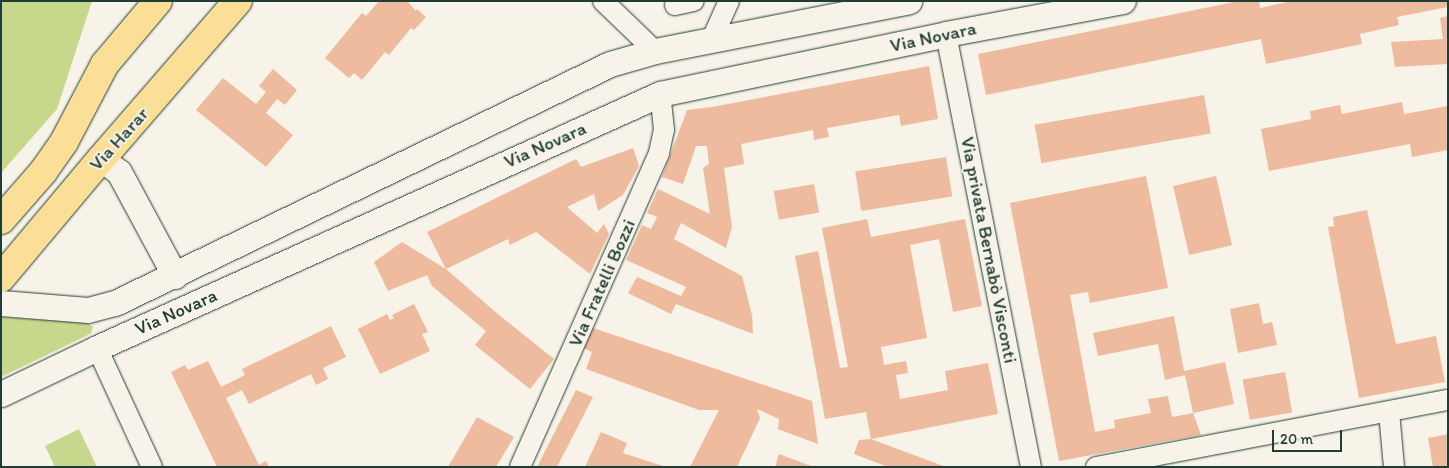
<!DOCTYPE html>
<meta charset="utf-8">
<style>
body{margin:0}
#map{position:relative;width:1449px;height:468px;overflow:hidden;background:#f7f3e8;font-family:Itim,sans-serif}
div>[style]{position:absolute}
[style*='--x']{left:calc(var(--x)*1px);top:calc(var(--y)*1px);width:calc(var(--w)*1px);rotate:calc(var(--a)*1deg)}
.green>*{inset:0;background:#c7d78b}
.building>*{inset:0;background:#eebb9f;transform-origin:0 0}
.roads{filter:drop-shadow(0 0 1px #1f3d34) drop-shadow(0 0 1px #1f3d34)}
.minor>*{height:20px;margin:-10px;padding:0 10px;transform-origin:10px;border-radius:10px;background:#f7f3e8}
.tertiary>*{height:25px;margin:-12.5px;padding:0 12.5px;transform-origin:12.5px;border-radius:12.5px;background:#f7f3e8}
.primary>*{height:28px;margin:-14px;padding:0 14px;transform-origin:14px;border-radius:14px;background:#fbdf96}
span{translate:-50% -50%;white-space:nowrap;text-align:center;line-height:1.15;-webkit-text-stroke:4px #f7f3e8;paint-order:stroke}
.street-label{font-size:19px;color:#1f3d34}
.frame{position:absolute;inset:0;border:2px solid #1f3d34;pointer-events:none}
.scale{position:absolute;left:1272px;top:430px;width:70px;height:22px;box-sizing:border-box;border:2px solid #1f3d34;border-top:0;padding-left:6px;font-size:15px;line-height:18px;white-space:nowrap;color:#1f3d34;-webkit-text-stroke:4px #f7f3e8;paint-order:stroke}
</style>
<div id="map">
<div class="green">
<div style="clip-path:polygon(1px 1px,92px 1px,57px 109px,1px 173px)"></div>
<div style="clip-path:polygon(1px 317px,86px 322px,93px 327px,91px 333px,86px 336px,1px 377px)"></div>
<div style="clip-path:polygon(79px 429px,97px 467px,55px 467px,45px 446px)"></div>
</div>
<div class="building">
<div style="clip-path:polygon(379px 1px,407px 1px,416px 11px,417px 9px,426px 17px,414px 30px,411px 28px,389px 55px,385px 52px,362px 80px,354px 73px,349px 78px,325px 58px,362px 13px,366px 16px)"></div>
<div style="clip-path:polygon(1239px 1px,1259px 1px,1260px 8px,1292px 1px,1448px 1px,1448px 7px,1397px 17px,1399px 25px,1360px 34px,1362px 44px,1266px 64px,1261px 39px,986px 95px,978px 54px)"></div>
<div style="clip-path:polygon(1448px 16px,1448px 64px,1395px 67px,1391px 42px,1443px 39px,1440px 18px)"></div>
<div style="clip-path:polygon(929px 66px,938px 119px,901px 126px,899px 115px,827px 128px,829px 137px,814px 140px,813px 130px,741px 144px,744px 164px,724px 168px,732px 227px,726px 248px,681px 223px,674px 239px,742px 276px,752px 315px,753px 334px,676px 304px,671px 314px,628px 293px,637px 277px,681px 296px,686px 287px,626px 260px,642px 225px,651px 229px,657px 217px,647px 213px,658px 189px,710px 214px,703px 168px,709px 164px,707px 146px,696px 146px,683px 184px,662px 177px,687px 110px,712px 107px)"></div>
<div style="clip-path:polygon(273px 69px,297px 90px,285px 105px,277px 99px,266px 113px,293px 135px,266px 167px,196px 110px,223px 78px,256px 104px,266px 92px,259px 86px)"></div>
<div style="left:1204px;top:95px;width:39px;height:172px;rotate:80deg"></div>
<div style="clip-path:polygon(1402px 102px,1404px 114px,1448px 106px,1448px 150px,1412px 157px,1410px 144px,1269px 171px,1261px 129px,1311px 119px,1310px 111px,1340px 105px,1342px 114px)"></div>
<div style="clip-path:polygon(633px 148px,639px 166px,623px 195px,598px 211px,594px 194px,567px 207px,597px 233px,604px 224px,609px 234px,590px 274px,536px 232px,510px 245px,508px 239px,446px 269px,427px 232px,576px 159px,581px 167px)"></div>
<div style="left:946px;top:157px;width:40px;height:92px;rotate:81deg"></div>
<div style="clip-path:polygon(1146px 176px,1168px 288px,1090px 303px,1088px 292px,1070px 295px,1095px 432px,1115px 428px,1114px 420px,1151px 413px,1148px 399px,1168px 396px,1172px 417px,1193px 413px,1201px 435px,1059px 461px,1010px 203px)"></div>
<div style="left:1216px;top:176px;width:71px;height:44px;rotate:77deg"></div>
<div style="left:814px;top:184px;width:29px;height:41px;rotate:80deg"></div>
<div style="clip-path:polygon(1367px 210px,1396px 344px,1436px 336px,1445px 382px,1359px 398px,1328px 227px,1334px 226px,1333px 217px)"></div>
<div style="clip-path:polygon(867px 219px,871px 237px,965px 219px,982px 306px,953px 312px,939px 239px,910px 245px,927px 338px,881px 347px,884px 365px,906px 361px,908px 373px,896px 375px,900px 399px,948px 390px,945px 371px,988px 363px,998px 414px,871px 439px,866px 412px,825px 419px,795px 256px,818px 251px,840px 368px,848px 367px,822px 228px)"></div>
<div style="clip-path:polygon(402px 242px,446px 269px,499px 315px,554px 359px,530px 389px,475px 345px,486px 331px,432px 286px,427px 275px,388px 291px,374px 262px)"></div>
<div style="clip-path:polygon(1259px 303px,1263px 324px,1272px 322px,1277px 345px,1238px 353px,1230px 309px)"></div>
<div style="clip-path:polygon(414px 304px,428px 332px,422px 334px,430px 351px,380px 374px,358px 329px,387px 314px,390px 320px,394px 318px,392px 315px)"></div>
<div style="clip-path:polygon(1174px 316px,1184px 371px,1225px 362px,1234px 404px,1193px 413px,1185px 375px,1165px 380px,1158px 344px,1098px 356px,1093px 333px)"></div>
<div style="clip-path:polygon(331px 326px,346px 357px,323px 368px,328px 379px,316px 385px,311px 374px,249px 404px,242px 390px,226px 398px,259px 465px,266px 461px,269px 467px,217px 467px,171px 372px,185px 365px,188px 370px,208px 361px,221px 387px,245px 375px,242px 369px)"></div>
<div style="clip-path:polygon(593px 328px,812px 401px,818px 444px,778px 429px,779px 419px,757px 409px,760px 418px,737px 467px,690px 467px,719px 410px,699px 410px,586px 369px,592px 352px,583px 348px)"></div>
<div style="left:1285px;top:372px;width:41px;height:43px;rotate:80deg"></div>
<div style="clip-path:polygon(576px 390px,593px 397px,557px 467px,537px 467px)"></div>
<div style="clip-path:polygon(477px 417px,514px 437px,496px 467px,448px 467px)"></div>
<div style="clip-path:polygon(601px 432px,627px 443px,623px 453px,666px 467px,585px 467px)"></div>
<div style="clip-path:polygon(1448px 434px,1448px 467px,1433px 467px,1428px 438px)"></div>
<div style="clip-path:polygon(871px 439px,946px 467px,888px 467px,854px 454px,859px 440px)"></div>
<div style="clip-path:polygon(779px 454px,814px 467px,775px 467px)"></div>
</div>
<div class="roads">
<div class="minor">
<div style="--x:603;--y:1;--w:72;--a:43.9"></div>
<div style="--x:675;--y:5;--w:19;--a:-12"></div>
<div style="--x:946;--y:34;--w:441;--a:78.9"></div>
<div style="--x:711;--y:41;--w:44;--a:-65.8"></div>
<div style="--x:97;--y:348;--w:131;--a:65.2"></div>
<div style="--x:1389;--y:412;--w:55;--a:84.8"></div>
<div style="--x:520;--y:467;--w:343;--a:-66.1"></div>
<div style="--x:659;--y:153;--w:24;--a:-78"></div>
<div style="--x:664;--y:130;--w:36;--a:-96"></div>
<div style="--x:1096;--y:467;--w:358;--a:-10.8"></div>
</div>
<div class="tertiary">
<div style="--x:101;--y:159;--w:22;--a:36"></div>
<div style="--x:119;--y:172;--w:118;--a:61.7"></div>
<div style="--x:1;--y:303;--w:87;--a:4.6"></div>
<div style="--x:88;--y:310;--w:28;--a:-15"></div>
<div style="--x:115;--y:303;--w:550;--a:-25.77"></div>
<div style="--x:610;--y:64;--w:47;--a:-16.1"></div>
<div style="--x:655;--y:51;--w:259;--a:-11.1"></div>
<div style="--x:1;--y:394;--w:106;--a:-25.6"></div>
<div style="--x:97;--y:348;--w:618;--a:-24.28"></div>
<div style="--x:660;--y:94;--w:292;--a:-11.8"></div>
<div style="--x:946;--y:34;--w:180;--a:-10.6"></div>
</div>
<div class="primary">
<div style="--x:1;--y:220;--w:64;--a:-48.8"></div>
<div style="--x:43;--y:172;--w:37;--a:-55"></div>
<div style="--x:64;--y:142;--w:88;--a:-62.3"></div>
<div style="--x:105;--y:64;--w:82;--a:-49.9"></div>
<div style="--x:1;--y:278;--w:155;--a:-50"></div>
<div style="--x:101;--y:159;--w:209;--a:-49.1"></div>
</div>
</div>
<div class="street-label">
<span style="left:933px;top:37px;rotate:-12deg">Via Novara</span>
<span style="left:119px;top:139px;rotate:-48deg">Via Harar</span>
<span style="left:545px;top:145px;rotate:-24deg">Via Novara</span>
<span style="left:989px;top:250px;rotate:79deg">Via privata Bernabò Visconti</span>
<span style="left:602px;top:283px;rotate:-66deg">Via Fratelli Bozzi</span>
<span style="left:176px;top:312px;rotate:-24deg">Via Novara</span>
</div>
<div class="frame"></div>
<div class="scale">20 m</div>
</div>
